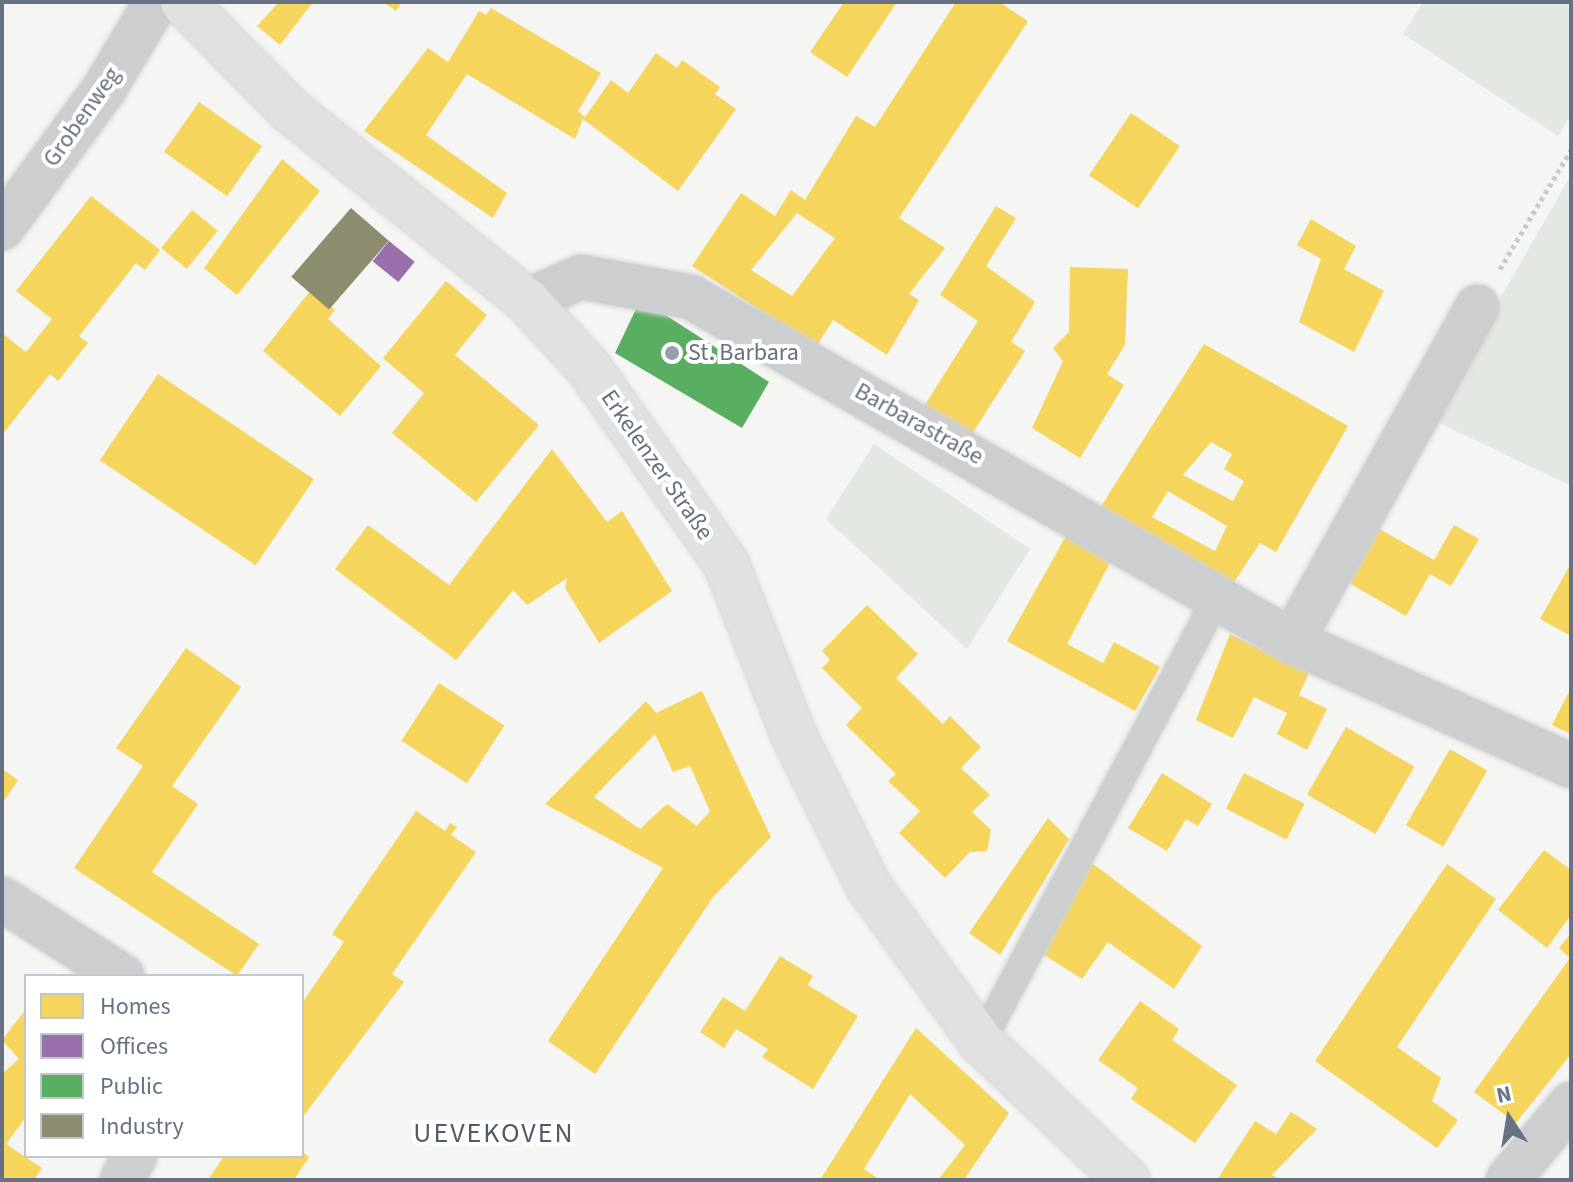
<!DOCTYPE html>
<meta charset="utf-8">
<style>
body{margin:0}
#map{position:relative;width:1573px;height:1182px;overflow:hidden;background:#f5f5f4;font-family:"Source Sans 3",sans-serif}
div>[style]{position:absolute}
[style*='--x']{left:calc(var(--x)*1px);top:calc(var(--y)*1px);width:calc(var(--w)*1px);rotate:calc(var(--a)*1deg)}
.green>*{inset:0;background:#e4e8e2}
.homes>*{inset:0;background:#f6d55c;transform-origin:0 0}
.offices>*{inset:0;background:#9970ab;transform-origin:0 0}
.public>*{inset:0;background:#5aae61}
.industry>*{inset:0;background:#8c8c6e;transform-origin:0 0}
.path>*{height:5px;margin-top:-2.5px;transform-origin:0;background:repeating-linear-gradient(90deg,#cacacb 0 4px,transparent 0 8px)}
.roads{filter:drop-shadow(0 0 2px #d2d3d3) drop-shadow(0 0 2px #d2d3d3)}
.service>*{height:28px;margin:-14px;padding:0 14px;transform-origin:14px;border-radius:14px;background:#cdcecf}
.minor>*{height:44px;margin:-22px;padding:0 22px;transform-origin:22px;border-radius:22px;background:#cdcecf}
.secondary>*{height:44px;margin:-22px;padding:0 22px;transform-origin:22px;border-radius:22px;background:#e1e1e1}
.dots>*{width:22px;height:22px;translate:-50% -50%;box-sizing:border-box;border:4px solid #fff;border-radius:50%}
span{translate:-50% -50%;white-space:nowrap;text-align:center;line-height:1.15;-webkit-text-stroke:8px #fff;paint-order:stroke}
.street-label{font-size:24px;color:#667183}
.poi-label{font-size:24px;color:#667183}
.left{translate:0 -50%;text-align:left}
.quarter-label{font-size:28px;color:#535b68;letter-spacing:2px}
.frame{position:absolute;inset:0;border:4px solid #667183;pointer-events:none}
.legend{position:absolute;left:24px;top:974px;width:280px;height:184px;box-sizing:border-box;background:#fff;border:2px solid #c2c6cd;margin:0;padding:10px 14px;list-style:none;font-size:24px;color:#667183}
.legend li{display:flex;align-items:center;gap:16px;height:40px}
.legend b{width:40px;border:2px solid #c2c6cd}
.north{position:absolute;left:1469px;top:1078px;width:80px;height:80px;-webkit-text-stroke:6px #fff;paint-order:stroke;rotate:348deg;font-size:22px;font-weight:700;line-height:32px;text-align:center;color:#667183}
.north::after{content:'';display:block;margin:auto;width:28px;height:36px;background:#667183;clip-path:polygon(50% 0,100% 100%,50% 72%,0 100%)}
</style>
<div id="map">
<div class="green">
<div style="clip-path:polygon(1423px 2px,1571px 2px,1571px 115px,1558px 136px,1403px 34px)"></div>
<div style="clip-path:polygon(1571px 175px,1571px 486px,1431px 419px)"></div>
<div style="clip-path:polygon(874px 444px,1030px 549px,967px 649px,826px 519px)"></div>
</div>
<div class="homes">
<div style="clip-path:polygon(279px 2px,313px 2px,280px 45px,257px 26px)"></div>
<div style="clip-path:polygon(383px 2px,402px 2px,396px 11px)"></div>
<div style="clip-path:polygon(844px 2px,897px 2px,847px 77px,810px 52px)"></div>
<div style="clip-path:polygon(evenodd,956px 2px,999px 2px,1028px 21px,899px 218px,945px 248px,909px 294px,919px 300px,887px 355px,833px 320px,816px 347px,692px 266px,741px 193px,775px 216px,791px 190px,805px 200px,856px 116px,875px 127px,956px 2px,797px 213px,835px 238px,792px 296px,751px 270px,797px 213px)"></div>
<div style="clip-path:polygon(491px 8px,601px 73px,578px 111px,585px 117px,611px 80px,628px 93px,656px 53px,677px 68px,682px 60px,720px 87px,715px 94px,736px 109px,678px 191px,583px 119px,575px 139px,467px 74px,426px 135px,507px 193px,493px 218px,364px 131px,428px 48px,448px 62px,479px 11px,486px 15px)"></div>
<div style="left:199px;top:102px;width:77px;height:61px;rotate:35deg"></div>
<div style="left:1131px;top:113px;width:59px;height:75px;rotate:34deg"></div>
<div style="clip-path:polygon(282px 159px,320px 191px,237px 295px,204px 268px)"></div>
<div style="clip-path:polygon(91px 196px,160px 250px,145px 270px,136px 263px,79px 336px,88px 343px,58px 381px,50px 374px,2px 435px,2px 333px,26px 352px,52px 319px,16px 291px)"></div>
<div style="clip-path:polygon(996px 206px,1016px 218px,986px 266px,1035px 302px,1011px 342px,1025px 351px,970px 437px,921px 411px,978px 321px,940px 295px)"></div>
<div style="left:192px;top:210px;width:33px;height:49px;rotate:39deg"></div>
<div style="clip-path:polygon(1311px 219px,1356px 246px,1344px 269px,1384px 291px,1354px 352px,1299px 322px,1321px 259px,1297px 245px)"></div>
<div style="clip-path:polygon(1070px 267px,1128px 269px,1125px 345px,1107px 374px,1124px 385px,1080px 458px,1032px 428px,1063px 361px,1053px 348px,1069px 332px)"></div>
<div style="clip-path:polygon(446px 281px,487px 315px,455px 355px,539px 425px,476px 502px,392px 433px,424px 393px,383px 358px)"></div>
<div style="clip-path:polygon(310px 291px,335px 310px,328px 319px,381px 366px,340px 416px,263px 351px)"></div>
<div style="clip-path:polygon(evenodd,1204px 344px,1348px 426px,1276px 552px,1260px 543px,1232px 585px,1098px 511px,1204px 344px,1211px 442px,1232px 454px,1224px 469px,1244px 481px,1233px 501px,1183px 475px,1211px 442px,1204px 344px,1168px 491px,1227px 526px,1215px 551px,1152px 517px,1168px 491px)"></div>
<div style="left:158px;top:374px;width:188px;height:104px;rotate:34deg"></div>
<div style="clip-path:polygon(552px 449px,607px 522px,622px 511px,672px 591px,599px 643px,565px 588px,567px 578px,527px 605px,513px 590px,456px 660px,335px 569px,368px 525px,449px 585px)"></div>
<div style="clip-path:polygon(1454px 525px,1479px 539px,1451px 586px,1430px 574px,1406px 616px,1347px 582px,1378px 528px,1434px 560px)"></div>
<div style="clip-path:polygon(1066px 536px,1111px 561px,1067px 644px,1103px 663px,1114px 642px,1160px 667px,1135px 711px,1007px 641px)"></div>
<div style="clip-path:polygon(1571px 563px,1571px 636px,1540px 619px)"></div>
<div style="clip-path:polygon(867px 605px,918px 654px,896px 678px,943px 724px,950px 716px,981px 747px,961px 768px,990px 795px,972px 812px,991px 830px,987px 851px,970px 852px,945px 878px,899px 833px,920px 811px,888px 781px,896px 774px,846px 725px,862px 708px,822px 668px,830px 660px,822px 651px)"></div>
<div style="clip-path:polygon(1230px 634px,1309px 673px,1299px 695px,1327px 709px,1307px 750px,1277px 734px,1287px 713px,1254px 697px,1233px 738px,1196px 720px)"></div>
<div style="clip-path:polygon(186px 648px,241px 687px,172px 786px,198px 804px,152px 872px,259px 944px,237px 976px,74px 868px,143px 766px,116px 748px)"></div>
<div style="left:439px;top:683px;width:78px;height:69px;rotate:33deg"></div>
<div style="clip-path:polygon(1571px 688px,1571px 734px,1552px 725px)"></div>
<div style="clip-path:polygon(evenodd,702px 691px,771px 837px,713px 897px,595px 1074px,548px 1041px,663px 868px,545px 804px,646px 701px,656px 713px,702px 691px,655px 734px,673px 772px,690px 766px,710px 811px,697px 826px,667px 804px,640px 829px,594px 797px,655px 734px)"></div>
<div style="left:1346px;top:727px;width:79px;height:78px;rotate:30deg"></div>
<div style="left:1450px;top:749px;width:43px;height:88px;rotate:30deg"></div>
<div style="clip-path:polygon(2px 769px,18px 780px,2px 804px)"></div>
<div style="clip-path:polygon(1162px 773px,1212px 804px,1198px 826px,1186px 819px,1167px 851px,1128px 828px)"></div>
<div style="left:1244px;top:773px;width:68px;height:40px;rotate:27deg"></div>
<div style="clip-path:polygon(416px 811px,445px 831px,450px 823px,457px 827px,451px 835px,476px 852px,392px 974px,404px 982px,302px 1118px,302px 1003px,344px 942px,332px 934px)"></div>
<div style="clip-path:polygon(1048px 818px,1069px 839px,1000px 955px,969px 933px)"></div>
<div style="clip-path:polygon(1544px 850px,1571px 870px,1571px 915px,1547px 948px,1498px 910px)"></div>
<div style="clip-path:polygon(1092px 863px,1202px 946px,1174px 989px,1108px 942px,1082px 979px,1035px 949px)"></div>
<div style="clip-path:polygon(1447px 864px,1496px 899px,1397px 1047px,1441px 1078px,1432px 1101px,1458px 1120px,1437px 1148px,1315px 1061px)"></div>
<div style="clip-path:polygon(1571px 933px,1571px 1054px,1516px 1123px,1474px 1092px,1570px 958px,1559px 948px)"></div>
<div style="clip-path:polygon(780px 956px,813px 976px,808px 985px,858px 1016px,813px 1089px,762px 1057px,768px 1049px,736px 1029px,724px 1048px,700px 1032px,723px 997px,745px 1011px)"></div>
<div style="clip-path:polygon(1140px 1001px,1179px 1029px,1172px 1040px,1237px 1085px,1195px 1143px,1131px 1099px,1138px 1088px,1098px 1060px)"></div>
<div style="clip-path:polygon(26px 1009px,26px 1117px,6px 1144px,42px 1168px,34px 1180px,2px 1180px,2px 1074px,19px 1059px,2px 1040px)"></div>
<div style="clip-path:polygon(916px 1028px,1009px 1113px,964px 1180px,938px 1180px,965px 1145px,910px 1094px,864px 1169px,880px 1180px,820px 1180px)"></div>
<div style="clip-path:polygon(1291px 1112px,1317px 1129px,1272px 1175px,1281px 1180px,1217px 1180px,1255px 1121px,1276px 1134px)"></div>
<div style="clip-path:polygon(302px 1151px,309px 1157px,294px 1180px,208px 1180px,224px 1156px)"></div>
</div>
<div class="offices">
<div style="left:389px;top:241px;width:33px;height:26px;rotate:39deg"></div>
</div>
<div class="public">
<div style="clip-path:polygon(647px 303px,769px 382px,742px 428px,615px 353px,636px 309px)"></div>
</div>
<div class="industry">
<div style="left:351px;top:208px;width:50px;height:91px;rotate:41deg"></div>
</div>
<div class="path">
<div style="--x:1500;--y:269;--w:139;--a:-59.2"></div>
</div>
<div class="roads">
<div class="service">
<div style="--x:981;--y:1042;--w:501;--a:-62"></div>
</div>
<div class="minor">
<div style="--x:2;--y:228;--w:172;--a:-53.7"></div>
<div style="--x:104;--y:89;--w:101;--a:-59.1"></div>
<div style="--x:527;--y:301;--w:59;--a:-24"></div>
<div style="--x:581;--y:277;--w:112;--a:10.3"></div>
<div style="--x:691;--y:297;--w:692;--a:29.79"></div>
<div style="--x:1292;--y:641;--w:306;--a:24.1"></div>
<div style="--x:1292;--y:641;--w:382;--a:-61"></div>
<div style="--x:2;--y:899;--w:143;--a:32.7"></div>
<div style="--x:122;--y:1180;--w:27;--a:-62"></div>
<div style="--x:1508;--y:1180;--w:99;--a:-50.3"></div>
</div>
<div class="secondary">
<div style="--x:183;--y:2;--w:153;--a:45.3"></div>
<div style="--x:291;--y:111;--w:303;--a:38.8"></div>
<div style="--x:527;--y:301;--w:90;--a:47.3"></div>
<div style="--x:588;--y:367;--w:240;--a:54.9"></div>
<div style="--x:726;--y:563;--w:188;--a:68.5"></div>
<div style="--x:795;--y:738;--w:166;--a:63.6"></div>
<div style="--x:869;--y:887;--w:191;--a:54.1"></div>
<div style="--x:981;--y:1042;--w:201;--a:43.4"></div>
</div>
</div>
<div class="dots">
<div style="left:672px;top:353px;background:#989fab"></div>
</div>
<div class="street-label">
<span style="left:82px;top:117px;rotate:-55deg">Grobenweg</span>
<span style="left:919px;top:424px;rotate:29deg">Barbarastraße</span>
<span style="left:657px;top:465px;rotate:55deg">Erkelenzer Straße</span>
</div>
<div class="poi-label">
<span class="left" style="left:688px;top:353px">St. Barbara</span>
</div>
<div class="quarter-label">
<span style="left:494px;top:1133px">UEVEKOVEN</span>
</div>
<div class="frame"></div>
<ul class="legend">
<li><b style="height:22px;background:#f6d55c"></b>Homes</li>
<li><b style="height:22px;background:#9970ab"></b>Offices</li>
<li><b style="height:22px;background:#5aae61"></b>Public</li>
<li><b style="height:22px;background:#8c8c6e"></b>Industry</li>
</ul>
<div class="north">N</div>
</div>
